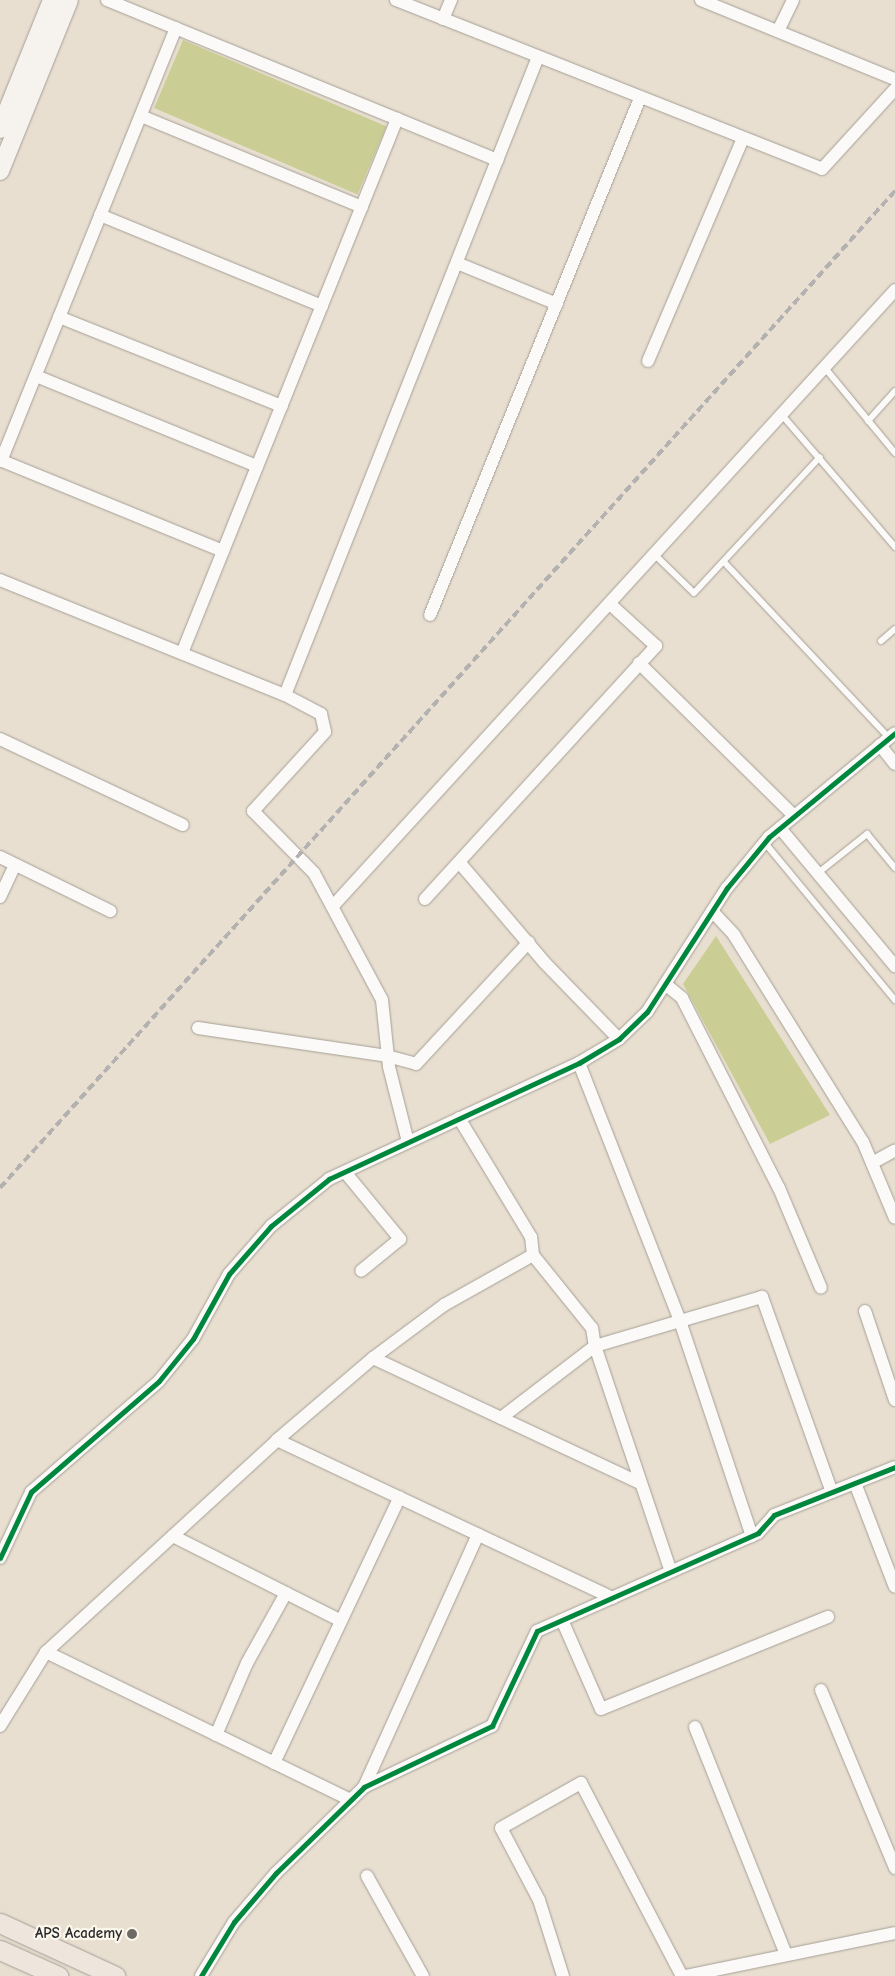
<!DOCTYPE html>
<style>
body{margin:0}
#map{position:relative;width:895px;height:1976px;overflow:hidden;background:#e8dfd0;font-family:"Comic Neue",sans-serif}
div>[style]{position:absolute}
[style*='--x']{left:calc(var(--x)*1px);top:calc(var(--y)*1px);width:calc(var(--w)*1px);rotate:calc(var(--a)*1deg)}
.green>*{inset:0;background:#cace94;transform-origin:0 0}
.roads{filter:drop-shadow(0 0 1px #a49f96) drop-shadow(0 0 1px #a49f96)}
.lane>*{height:6px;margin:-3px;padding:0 3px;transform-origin:3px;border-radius:3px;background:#fcfaf8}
.street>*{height:12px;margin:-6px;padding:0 6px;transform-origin:6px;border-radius:6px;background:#fcfaf8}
.secondary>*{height:18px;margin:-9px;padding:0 9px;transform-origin:9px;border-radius:9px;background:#f6f2ee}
.primary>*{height:19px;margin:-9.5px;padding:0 9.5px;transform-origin:9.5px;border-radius:9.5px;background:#eee5dd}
.rail>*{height:4px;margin-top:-2px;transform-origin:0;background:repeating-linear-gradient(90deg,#b3b2b0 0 8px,transparent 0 12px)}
.cycleway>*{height:5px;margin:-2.5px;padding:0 2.5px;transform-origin:2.5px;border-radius:2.5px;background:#00873e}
.dots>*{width:14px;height:14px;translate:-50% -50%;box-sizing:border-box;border:2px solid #fbf7ec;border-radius:50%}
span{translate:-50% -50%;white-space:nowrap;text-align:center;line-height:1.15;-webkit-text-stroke:4.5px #fbf7ec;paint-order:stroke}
.poi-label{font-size:15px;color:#2b2b2b;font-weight:700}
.right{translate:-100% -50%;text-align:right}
</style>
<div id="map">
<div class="green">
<div style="left:183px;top:40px;width:221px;height:74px;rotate:23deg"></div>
<div style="clip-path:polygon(716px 936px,830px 1115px,770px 1144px,683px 984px)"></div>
</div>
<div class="roads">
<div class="lane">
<div style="--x:825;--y:368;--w:110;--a:50.5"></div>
<div style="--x:782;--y:415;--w:174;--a:49.4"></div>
<div style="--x:868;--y:421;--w:40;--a:-48"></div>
<div style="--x:655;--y:555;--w:54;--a:44.3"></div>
<div style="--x:694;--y:593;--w:185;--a:-47.2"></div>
<div style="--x:724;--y:562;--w:241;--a:46.8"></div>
<div style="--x:881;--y:641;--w:18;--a:-41"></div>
<div style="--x:765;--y:843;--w:204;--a:50.4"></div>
<div style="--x:818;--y:873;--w:63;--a:-38.5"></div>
<div style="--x:867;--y:834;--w:44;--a:50.5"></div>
</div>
<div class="street">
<div style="--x:107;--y:0;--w:422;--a:22.3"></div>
<div style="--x:396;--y:0;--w:458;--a:21.6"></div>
<div style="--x:822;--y:169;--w:108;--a:-47.6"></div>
<div style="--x:701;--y:0;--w:209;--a:22.2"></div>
<div style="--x:443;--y:19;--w:21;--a:-67"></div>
<div style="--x:778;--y:31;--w:34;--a:-64"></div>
<div style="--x:141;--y:116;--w:239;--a:22.4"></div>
<div style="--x:100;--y:215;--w:240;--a:22.3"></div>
<div style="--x:457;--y:263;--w:108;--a:22.3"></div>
<div style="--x:59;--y:317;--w:240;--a:21.8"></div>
<div style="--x:648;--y:361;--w:242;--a:-66.9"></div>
<div style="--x:36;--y:376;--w:239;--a:22.2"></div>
<div style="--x:0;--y:460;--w:241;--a:22.2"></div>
<div style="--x:1;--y:461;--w:467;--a:-68"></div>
<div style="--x:0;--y:580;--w:307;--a:22"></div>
<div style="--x:285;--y:695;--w:41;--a:27.8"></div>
<div style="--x:321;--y:714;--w:18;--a:77"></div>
<div style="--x:325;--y:732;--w:107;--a:132.3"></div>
<div style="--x:253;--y:811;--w:87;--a:45.5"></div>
<div style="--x:314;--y:873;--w:144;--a:61.8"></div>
<div style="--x:382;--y:1000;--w:67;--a:84"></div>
<div style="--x:389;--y:1067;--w:77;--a:75.8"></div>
<div style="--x:430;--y:615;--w:558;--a:-67.89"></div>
<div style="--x:182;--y:653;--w:576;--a:-68.07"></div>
<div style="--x:639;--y:663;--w:218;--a:44.6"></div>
<div style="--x:285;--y:695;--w:686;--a:-68.37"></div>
<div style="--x:0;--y:739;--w:202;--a:25.2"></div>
<div style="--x:880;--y:745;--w:24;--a:52"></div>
<div style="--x:780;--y:828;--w:180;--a:50.2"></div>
<div style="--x:0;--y:857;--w:123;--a:26.1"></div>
<div style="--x:459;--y:862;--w:131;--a:49.6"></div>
<div style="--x:544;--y:962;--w:107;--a:45.8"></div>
<div style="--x:0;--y:897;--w:35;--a:-65"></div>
<div style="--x:425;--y:899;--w:343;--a:-47.6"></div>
<div style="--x:656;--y:646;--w:62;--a:-137.6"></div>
<div style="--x:333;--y:906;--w:834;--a:-47.62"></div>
<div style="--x:712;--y:911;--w:33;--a:47"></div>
<div style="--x:734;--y:935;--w:244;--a:58.1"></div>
<div style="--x:863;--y:1142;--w:82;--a:67.2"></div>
<div style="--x:665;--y:984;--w:22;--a:39"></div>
<div style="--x:682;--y:998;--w:213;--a:63"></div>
<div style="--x:779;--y:1188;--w:108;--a:67.2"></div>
<div style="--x:198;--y:1028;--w:191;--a:8.4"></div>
<div style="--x:387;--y:1056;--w:30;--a:15"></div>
<div style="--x:416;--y:1064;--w:166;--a:-47.2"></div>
<div style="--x:579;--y:1063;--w:277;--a:68.6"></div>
<div style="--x:680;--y:1321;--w:227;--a:71.5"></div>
<div style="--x:872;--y:1163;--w:26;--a:-29"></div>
<div style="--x:345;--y:1172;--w:87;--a:50.6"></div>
<div style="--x:400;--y:1239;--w:50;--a:140.6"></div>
<div style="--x:533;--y:1255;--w:94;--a:51.1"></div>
<div style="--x:592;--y:1328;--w:18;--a:81"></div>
<div style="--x:595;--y:1346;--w:238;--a:71.4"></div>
<div style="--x:865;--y:1311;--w:94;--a:71.4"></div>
<div style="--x:373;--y:1358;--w:295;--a:25.1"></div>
<div style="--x:501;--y:1418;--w:118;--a:-37.5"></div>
<div style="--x:595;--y:1346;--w:174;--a:-16.4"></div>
<div style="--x:762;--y:1297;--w:207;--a:70.3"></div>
<div style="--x:277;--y:1440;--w:371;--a:25.2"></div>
<div style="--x:855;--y:1483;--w:111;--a:69"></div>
<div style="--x:173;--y:1536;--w:188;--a:26.8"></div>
<div style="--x:0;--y:1558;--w:73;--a:-64.8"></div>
<div style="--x:31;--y:1492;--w:169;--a:-40.9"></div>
<div style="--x:159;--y:1381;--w:54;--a:-51"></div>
<div style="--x:193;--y:1339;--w:74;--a:-61"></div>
<div style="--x:229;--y:1274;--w:64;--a:-48.8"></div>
<div style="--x:271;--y:1226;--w:75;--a:-39"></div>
<div style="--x:329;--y:1179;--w:276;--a:-24.9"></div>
<div style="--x:579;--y:1063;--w:47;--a:-31"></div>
<div style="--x:619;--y:1039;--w:39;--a:-44"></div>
<div style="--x:647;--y:1012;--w:148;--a:-57.2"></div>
<div style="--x:727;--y:888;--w:66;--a:-50.5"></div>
<div style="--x:769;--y:837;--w:163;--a:-39.5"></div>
<div style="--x:562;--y:1620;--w:97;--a:66.3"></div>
<div style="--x:601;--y:1709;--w:245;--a:-22.1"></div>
<div style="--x:46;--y:1652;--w:339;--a:25.9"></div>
<div style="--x:821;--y:1690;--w:193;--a:67.4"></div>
<div style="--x:0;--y:1726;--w:87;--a:-58.1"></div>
<div style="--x:46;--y:1652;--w:314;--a:-42.5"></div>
<div style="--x:277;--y:1440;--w:126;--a:-40.5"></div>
<div style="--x:373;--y:1358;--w:89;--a:-36.7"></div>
<div style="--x:444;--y:1305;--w:102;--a:-29.3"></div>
<div style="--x:533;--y:1255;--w:18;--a:-96"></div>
<div style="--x:531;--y:1237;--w:139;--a:-121.2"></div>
<div style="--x:695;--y:1727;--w:245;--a:68.2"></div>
<div style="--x:216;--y:1735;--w:78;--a:-66.7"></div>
<div style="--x:247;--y:1663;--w:80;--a:-60.9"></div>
<div style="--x:274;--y:1763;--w:294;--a:-64.7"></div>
<div style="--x:364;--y:1787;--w:277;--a:-65.7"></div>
<div style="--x:367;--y:1876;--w:115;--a:60.8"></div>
<div style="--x:201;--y:1976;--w:63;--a:-58.6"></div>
<div style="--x:234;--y:1922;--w:65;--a:-49.4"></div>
<div style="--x:276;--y:1873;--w:123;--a:-44.3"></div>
<div style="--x:364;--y:1787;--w:142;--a:-25.5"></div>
<div style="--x:492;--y:1726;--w:105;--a:-64.7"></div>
<div style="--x:537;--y:1631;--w:242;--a:-23.9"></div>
<div style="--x:758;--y:1533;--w:24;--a:-48"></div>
<div style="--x:774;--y:1515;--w:130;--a:-21.6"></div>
<div style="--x:563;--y:1976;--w:80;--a:-107.5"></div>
<div style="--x:539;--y:1900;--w:81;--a:-117.8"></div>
<div style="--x:501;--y:1828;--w:92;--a:-29.4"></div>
<div style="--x:581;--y:1783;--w:218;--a:62.4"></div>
<div style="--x:686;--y:1976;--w:213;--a:-11.6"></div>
</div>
<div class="secondary">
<div style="--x:0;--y:129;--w:139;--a:-68"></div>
<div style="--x:0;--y:171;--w:184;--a:-68"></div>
</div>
<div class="primary">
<div style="--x:0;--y:1923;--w:127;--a:24.7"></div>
<div style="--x:0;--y:1950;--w:64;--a:24.1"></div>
</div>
</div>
<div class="rail">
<div style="--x:0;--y:1188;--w:1340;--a:-48.09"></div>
</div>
<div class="cycleway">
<div style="--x:0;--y:1558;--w:73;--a:-64.8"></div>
<div style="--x:31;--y:1492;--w:169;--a:-40.9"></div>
<div style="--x:159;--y:1381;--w:54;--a:-51"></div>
<div style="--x:193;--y:1339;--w:74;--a:-61"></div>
<div style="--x:229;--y:1274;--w:64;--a:-48.8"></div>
<div style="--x:271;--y:1226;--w:75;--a:-39"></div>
<div style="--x:329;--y:1179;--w:276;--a:-24.9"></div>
<div style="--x:579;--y:1063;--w:47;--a:-31"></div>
<div style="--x:619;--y:1039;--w:39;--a:-44"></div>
<div style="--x:647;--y:1012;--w:148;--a:-57.2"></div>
<div style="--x:727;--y:888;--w:66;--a:-50.5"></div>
<div style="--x:769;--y:837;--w:163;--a:-39.5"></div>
<div style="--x:201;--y:1976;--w:63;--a:-58.6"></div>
<div style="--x:234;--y:1922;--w:65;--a:-49.4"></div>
<div style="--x:276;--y:1873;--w:123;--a:-44.3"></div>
<div style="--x:364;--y:1787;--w:142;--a:-25.5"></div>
<div style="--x:492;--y:1726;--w:105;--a:-64.7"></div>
<div style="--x:537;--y:1631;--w:242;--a:-23.9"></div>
<div style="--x:758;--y:1533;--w:24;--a:-48"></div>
<div style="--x:774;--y:1515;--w:130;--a:-21.6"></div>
</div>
<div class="dots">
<div style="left:132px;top:1934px;background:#6d6a65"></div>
</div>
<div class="poi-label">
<span class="right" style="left:122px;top:1934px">APS Academy</span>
</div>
</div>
